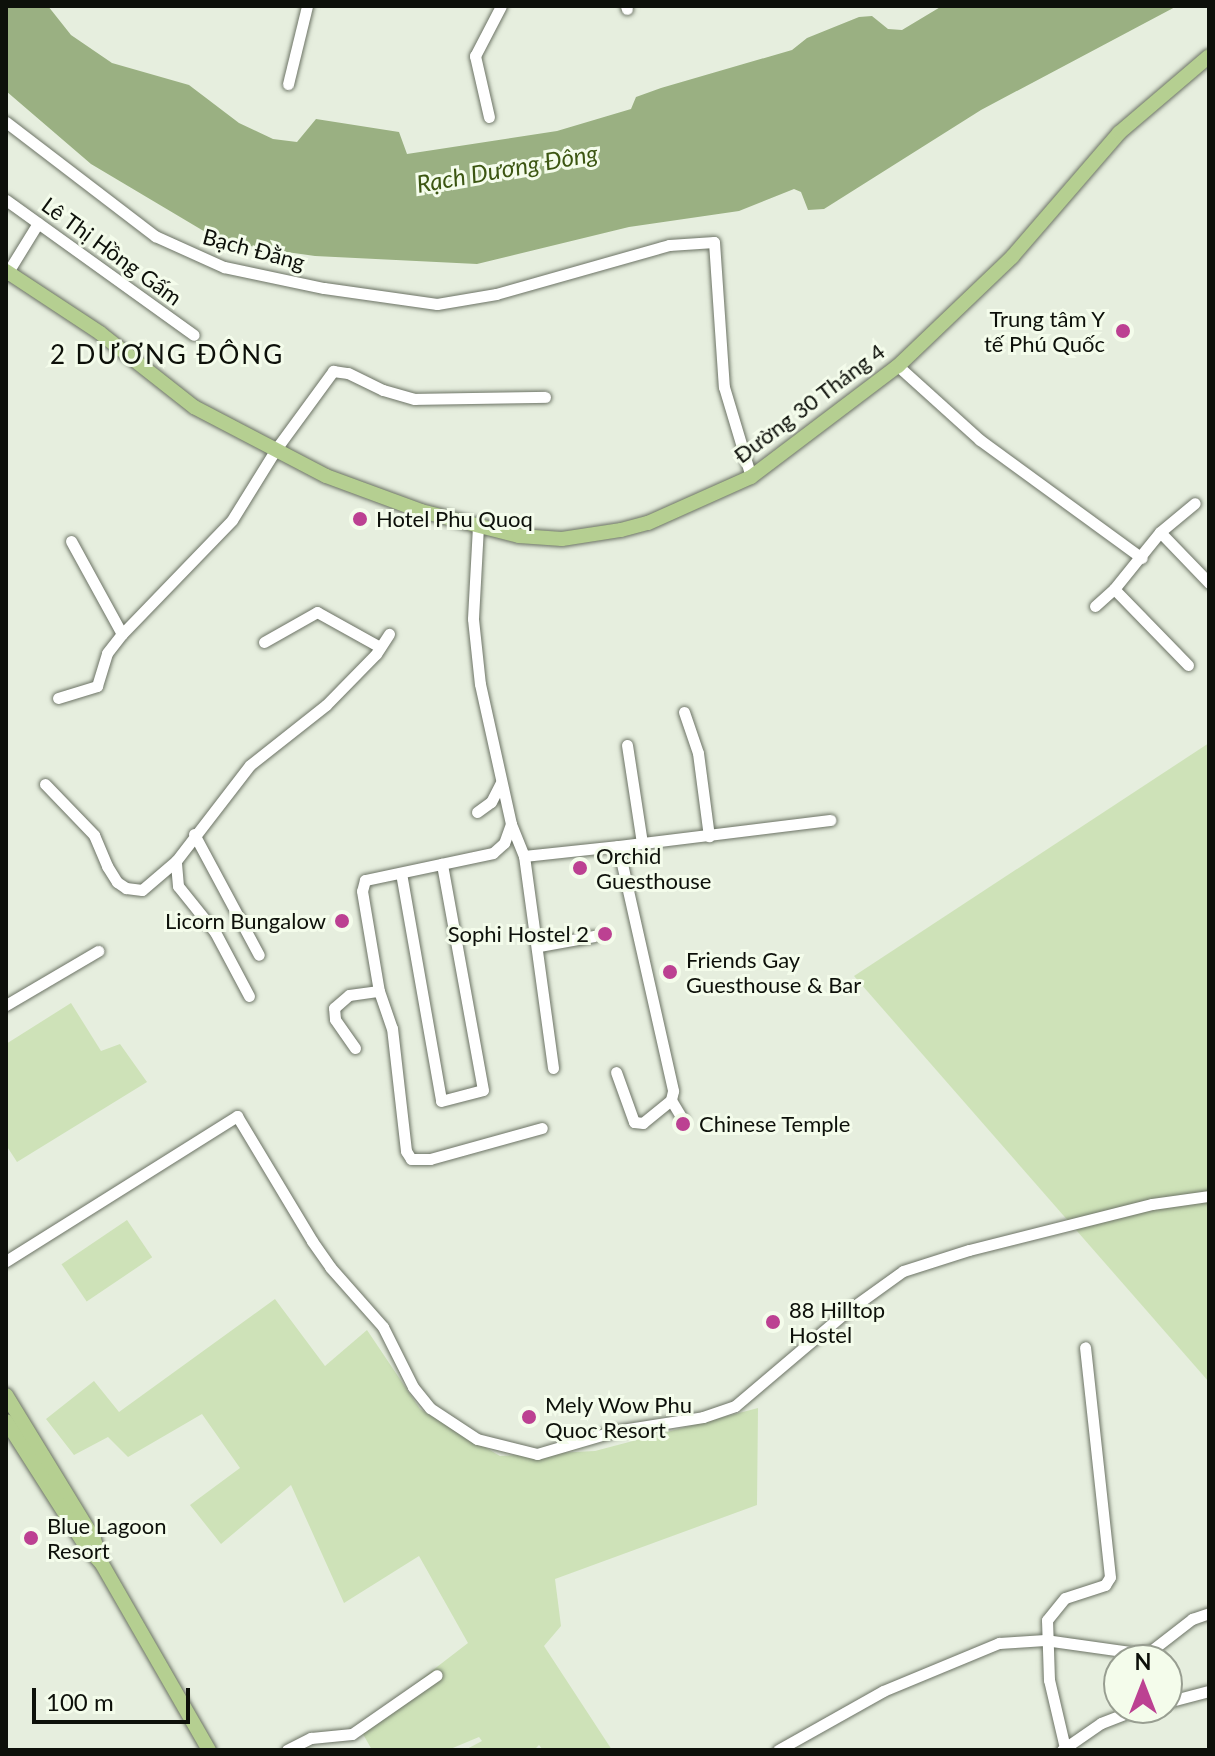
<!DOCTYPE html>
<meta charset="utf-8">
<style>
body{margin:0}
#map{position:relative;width:1215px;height:1756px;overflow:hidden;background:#e6eede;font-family:Lato,sans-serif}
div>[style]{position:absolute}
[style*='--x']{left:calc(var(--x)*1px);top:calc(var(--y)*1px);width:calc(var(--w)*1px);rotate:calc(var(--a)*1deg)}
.green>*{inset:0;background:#cee2b8;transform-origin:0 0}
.water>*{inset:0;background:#9ab082}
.roads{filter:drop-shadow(0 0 2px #6c7365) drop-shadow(0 0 2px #6c7365)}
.minor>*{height:11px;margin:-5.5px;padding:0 5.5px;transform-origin:5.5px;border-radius:5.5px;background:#fff}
.major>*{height:14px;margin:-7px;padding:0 7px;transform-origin:7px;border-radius:7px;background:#b5cf91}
.dots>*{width:22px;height:22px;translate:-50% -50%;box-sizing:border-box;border:4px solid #f4fceb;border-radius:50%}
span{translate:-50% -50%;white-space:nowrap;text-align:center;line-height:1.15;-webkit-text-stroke:6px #f4fceb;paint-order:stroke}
.street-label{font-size:22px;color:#0d100a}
.poi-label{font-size:22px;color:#0d100a}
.right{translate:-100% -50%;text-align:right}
.left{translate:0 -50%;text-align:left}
.water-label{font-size:24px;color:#3c5612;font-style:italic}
.quarter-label{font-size:26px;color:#0d100a;letter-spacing:2px}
.frame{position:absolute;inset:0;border:8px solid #0d100a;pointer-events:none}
.north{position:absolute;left:1103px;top:1644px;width:80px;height:80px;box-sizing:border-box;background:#f4fceb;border:2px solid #989e91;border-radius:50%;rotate:0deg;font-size:22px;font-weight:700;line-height:32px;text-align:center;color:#0d100a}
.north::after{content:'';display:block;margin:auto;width:28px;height:36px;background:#bc4192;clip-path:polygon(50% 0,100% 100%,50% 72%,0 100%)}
.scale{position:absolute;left:32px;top:1688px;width:158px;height:36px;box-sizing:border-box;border:4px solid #0d100a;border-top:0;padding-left:10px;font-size:24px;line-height:28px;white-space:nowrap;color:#0d100a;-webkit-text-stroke:6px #f4fceb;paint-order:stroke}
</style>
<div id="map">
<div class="green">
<div style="clip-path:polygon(1209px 743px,1209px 1382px,854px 976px)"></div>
<div style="clip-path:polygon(71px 1003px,101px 1051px,120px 1044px,147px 1082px,17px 1162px,6px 1145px,6px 1044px)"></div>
<div style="left:127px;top:1220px;width:45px;height:79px;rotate:56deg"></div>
<div style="clip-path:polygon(275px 1299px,325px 1366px,367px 1330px,420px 1409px,500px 1456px,595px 1451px,758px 1408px,757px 1505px,555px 1579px,561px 1626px,544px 1646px,612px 1750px,543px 1750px,539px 1745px,534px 1750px,465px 1750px,482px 1741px,479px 1737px,448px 1750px,372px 1750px,359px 1727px,468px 1643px,419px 1556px,344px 1603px,291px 1485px,221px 1544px,190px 1505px,240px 1468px,202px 1414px,128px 1457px,108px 1437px,74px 1455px,46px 1419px,94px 1381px,119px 1412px)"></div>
</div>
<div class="water">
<div style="clip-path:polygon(6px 6px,48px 6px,71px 35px,112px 63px,189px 85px,239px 123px,273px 139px,297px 142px,316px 119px,399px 132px,407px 154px,557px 131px,631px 109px,636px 97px,661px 88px,792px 50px,807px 38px,859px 17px,872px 16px,888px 29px,902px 30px,942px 6px,1177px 6px,981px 110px,824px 209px,808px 210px,801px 192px,794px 189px,739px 211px,629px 227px,477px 264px,315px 256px,258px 248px,207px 233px,91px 164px,6px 91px)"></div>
</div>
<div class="roads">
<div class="minor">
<div style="--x:626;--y:6;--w:3;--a:72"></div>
<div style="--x:288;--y:84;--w:80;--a:-76.3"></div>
<div style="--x:489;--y:117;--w:63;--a:-102.9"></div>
<div style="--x:475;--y:56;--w:56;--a:-62.5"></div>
<div style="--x:6;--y:122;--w:188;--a:37.4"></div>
<div style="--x:155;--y:236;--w:76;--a:24.2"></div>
<div style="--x:224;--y:267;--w:102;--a:11.9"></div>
<div style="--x:324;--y:288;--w:114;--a:8.1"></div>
<div style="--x:437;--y:304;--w:60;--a:-9.6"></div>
<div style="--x:496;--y:294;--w:180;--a:-15.8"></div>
<div style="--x:669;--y:245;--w:45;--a:-3.8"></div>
<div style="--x:714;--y:242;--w:145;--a:86.1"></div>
<div style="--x:724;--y:387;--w:94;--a:73.3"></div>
<div style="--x:6;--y:200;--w:231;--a:35.7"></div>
<div style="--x:6;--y:275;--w:61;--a:-58.4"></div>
<div style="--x:898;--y:366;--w:110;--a:42.1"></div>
<div style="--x:980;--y:440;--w:200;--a:36.1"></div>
<div style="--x:478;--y:526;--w:93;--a:93.1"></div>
<div style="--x:473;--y:619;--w:65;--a:83.9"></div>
<div style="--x:480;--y:684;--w:143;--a:77.5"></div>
<div style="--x:511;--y:824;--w:35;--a:68"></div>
<div style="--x:524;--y:856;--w:95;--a:-6.1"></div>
<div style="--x:618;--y:846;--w:251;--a:77.3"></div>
<div style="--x:673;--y:1091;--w:9;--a:103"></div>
<div style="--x:671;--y:1100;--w:36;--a:141"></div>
<div style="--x:643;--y:1123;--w:9;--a:-174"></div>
<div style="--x:634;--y:1122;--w:53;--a:-109.8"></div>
<div style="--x:1160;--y:532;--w:71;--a:46.1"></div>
<div style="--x:71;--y:541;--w:106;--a:61.3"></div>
<div style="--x:122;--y:634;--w:158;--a:-46"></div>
<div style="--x:232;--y:520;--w:84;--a:-58.2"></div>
<div style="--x:276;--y:449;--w:97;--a:-53.8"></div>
<div style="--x:333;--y:371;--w:15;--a:8"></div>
<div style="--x:348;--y:373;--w:39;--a:26"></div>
<div style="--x:383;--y:390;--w:33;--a:16"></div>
<div style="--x:415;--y:399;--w:130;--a:-0.9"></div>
<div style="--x:1095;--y:606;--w:25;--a:-42"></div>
<div style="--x:264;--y:642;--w:61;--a:-29.5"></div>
<div style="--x:317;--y:612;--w:72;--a:29.1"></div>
<div style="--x:1188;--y:665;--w:106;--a:-134.2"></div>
<div style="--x:1114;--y:589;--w:73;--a:-51.1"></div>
<div style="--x:1160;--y:532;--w:45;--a:-39.6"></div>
<div style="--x:58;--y:698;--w:41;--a:-17.1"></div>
<div style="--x:97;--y:686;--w:34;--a:-73"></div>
<div style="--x:107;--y:653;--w:24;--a:-52"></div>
<div style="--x:684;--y:712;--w:43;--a:71.1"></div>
<div style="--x:698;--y:753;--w:84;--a:82.5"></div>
<div style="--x:627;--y:745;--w:99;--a:81.3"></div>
<div style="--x:45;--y:784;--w:71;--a:46.1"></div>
<div style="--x:94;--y:835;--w:34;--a:67"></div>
<div style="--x:107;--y:866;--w:19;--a:58"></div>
<div style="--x:117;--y:882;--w:11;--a:34"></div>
<div style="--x:126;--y:888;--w:16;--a:7"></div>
<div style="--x:142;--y:890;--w:45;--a:-40.5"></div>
<div style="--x:477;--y:812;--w:17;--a:-36"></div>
<div style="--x:491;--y:802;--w:22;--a:-63"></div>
<div style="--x:511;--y:824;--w:20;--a:110"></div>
<div style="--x:504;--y:843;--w:15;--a:138"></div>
<div style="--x:493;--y:853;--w:131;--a:168.1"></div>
<div style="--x:365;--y:880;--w:11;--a:105"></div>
<div style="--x:362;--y:891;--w:101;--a:80.4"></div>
<div style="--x:379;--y:991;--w:39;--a:71"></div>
<div style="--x:392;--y:1028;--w:124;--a:83.5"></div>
<div style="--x:406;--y:1151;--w:9;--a:58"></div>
<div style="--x:411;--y:1159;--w:19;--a:0"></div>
<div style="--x:430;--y:1159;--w:116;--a:-15.5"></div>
<div style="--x:194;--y:834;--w:137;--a:61.8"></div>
<div style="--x:618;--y:846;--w:214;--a:-7"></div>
<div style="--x:524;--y:856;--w:214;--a:82.2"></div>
<div style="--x:401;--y:873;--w:231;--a:80"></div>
<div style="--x:441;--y:1101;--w:43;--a:-14.7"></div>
<div style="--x:483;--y:1090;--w:230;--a:-100.3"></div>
<div style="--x:539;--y:946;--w:56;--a:-10.3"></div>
<div style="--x:249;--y:996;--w:72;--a:-118"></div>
<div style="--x:215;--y:932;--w:59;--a:-128.8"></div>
<div style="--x:178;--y:886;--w:25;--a:-95"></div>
<div style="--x:176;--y:861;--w:121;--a:-52.4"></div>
<div style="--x:250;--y:765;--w:97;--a:-38.3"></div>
<div style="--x:326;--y:705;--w:71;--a:-45.6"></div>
<div style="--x:376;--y:654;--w:24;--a:-57"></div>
<div style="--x:6;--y:1005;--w:107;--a:-30.4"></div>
<div style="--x:355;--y:1048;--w:35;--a:-125"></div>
<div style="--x:335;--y:1019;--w:11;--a:-95"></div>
<div style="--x:334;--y:1008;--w:20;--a:-41"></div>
<div style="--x:349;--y:995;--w:30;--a:-8"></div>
<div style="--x:671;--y:1100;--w:23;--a:59"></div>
<div style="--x:6;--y:1261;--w:273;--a:-32.1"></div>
<div style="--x:237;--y:1116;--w:146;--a:59"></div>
<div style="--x:312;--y:1241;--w:32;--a:55"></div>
<div style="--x:330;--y:1267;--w:80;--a:48.5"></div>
<div style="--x:383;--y:1327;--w:67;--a:63.4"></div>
<div style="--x:413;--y:1387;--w:27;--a:51"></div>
<div style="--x:430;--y:1408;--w:56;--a:33.4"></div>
<div style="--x:477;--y:1439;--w:62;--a:14"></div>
<div style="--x:537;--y:1454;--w:81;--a:-16.4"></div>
<div style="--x:615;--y:1431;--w:89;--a:-9"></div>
<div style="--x:703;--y:1417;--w:34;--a:-19"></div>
<div style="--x:735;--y:1406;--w:145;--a:-40.3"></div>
<div style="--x:846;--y:1312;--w:70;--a:-35.7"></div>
<div style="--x:903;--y:1271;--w:69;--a:-17.7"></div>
<div style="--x:969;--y:1250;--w:189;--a:-14.1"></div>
<div style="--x:1152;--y:1204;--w:58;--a:-8"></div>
<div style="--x:1167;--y:1702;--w:43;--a:-14.7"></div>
<div style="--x:1065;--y:1748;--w:70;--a:-103.2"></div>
<div style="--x:1049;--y:1680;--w:60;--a:-91.9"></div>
<div style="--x:1047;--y:1620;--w:28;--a:-51"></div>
<div style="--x:1065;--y:1598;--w:42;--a:-18"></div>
<div style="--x:1105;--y:1585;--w:9;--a:-58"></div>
<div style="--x:1110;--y:1577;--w:231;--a:-96.2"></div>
<div style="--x:287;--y:1750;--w:27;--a:-27"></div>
<div style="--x:311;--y:1738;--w:41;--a:-5.6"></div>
<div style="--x:352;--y:1734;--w:103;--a:-34.8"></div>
<div style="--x:778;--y:1750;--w:120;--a:-29.3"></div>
<div style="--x:883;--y:1691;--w:126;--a:-22.5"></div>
<div style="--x:999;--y:1643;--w:46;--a:-3.7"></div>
<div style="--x:1045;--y:1640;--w:93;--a:8"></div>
<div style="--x:1137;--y:1653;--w:15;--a:-11"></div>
<div style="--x:1152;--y:1650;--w:51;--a:-37.8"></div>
<div style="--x:1192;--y:1619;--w:18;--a:-19"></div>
<div style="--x:1062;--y:1750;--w:47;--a:-34.7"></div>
<div style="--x:1101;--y:1723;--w:42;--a:-21"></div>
</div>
<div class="major">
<div style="--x:6;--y:271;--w:113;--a:33.4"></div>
<div style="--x:100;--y:333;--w:120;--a:38.2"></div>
<div style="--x:194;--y:407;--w:149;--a:27.6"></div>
<div style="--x:326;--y:476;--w:101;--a:20.2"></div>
<div style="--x:421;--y:511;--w:101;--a:14.3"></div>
<div style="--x:519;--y:536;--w:43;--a:4"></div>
<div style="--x:562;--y:539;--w:60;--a:-8.7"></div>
<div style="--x:621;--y:530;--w:28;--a:-15"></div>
<div style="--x:648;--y:523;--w:113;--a:-24.1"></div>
<div style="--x:751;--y:477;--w:184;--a:-37.1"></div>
<div style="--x:898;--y:366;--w:158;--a:-43.7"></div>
<div style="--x:1012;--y:257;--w:164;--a:-49.2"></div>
<div style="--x:1119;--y:133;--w:118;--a:-40.5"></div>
<div style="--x:6;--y:1395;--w:169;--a:58.6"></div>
<div style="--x:94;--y:1539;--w:22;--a:74"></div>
<div style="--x:6;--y:1421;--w:147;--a:57.5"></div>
<div style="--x:85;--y:1545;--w:25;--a:48"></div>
<div style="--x:102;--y:1564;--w:215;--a:60.1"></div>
</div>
</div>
<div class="dots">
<div style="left:1123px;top:331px;background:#bc4192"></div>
<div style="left:360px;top:519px;background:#bc4192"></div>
<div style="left:580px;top:868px;background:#bc4192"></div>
<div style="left:342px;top:921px;background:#bc4192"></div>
<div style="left:605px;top:934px;background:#bc4192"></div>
<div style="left:670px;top:972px;background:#bc4192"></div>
<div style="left:683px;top:1124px;background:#bc4192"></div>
<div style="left:773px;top:1322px;background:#bc4192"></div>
<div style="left:529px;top:1417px;background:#bc4192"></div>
<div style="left:31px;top:1538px;background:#bc4192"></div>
</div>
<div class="street-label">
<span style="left:254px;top:249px;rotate:15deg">Bạch Đằng</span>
<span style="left:112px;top:251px;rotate:36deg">Lê Thị Hồng Gấm</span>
<span style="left:809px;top:403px;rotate:-37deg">Đường 30 Tháng 4</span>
</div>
<div class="poi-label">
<span class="right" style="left:1105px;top:331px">Trung tâm Y<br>tế Phú Quốc</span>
<span class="left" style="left:376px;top:519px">Hotel Phu Quoq</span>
<span class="left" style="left:596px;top:868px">Orchid<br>Guesthouse</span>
<span class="right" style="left:326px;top:921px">Licorn Bungalow</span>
<span class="right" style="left:589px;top:934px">Sophi Hostel 2</span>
<span class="left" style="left:686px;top:972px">Friends Gay<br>Guesthouse &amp; Bar</span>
<span class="left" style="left:699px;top:1124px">Chinese Temple</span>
<span class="left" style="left:789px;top:1322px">88 Hilltop<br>Hostel</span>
<span class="left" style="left:545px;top:1417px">Mely Wow Phu<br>Quoc Resort</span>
<span class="left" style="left:47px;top:1538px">Blue Lagoon<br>Resort</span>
</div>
<div class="water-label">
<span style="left:507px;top:168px;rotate:-10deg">Rạch Dương Đông</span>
</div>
<div class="quarter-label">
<span style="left:167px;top:355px">2 DƯƠNG ĐÔNG</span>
</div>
<div class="frame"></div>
<div class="north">N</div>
<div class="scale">100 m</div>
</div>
